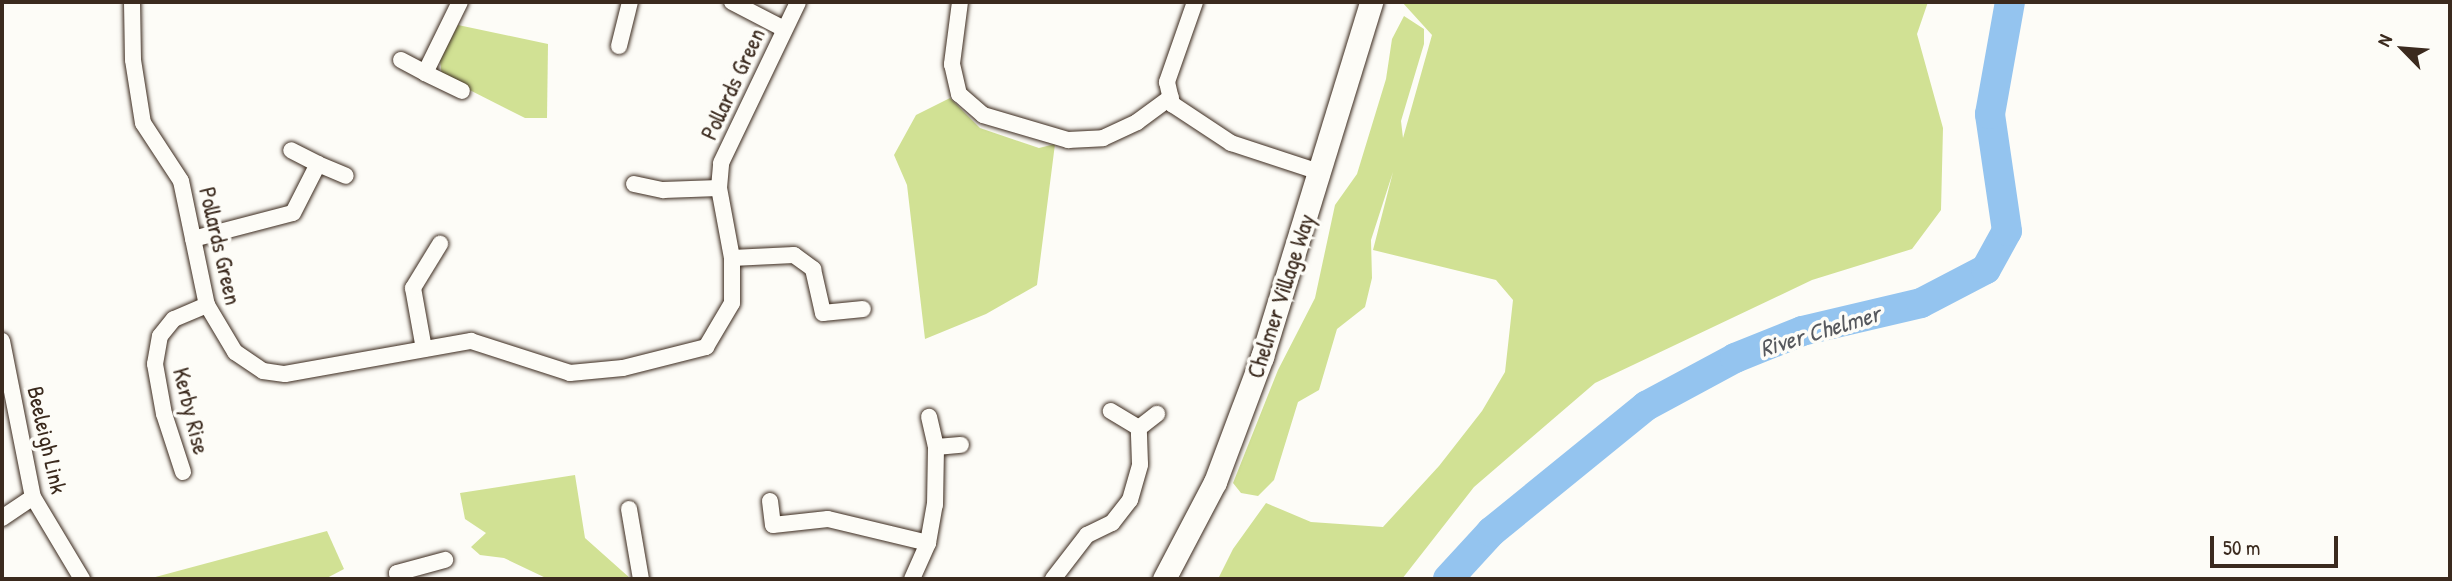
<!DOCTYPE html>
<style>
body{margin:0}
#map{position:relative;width:2452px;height:581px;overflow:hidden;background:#fdfcf7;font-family:"Patrick Hand",sans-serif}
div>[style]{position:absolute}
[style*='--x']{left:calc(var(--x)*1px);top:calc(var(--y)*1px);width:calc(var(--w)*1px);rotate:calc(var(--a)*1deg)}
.green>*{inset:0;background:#d1e194}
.river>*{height:30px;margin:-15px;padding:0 15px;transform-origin:15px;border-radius:15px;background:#94c4ef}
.roads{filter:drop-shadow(0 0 2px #3b2a1e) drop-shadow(0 0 2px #3b2a1e)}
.street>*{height:16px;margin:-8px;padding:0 8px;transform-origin:8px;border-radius:8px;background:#fdfcf7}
.secondary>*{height:23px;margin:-11.5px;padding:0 11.5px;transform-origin:11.5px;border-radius:11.5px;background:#fdfcf7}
span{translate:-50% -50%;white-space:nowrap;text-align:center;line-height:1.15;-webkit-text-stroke:7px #fdfcf7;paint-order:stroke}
.street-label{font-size:23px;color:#3b2a1e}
.water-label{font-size:24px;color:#56585d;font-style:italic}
.frame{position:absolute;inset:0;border:4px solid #3b2a1e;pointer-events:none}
.north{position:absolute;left:2368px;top:14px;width:70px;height:70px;-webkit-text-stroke:5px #fdfcf7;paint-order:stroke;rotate:295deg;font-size:19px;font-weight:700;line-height:28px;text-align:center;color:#3b2a1e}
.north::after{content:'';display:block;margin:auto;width:24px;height:32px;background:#3b2a1e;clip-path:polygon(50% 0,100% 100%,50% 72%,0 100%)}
.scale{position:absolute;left:2210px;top:536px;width:128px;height:32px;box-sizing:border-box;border:4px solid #3b2a1e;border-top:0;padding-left:9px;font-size:21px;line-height:24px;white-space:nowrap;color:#3b2a1e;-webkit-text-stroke:5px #fdfcf7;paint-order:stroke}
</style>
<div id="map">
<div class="green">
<div style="clip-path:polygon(1402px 2px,1928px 2px,1917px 34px,1943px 128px,1941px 210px,1912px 249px,1812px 280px,1595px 383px,1474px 487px,1402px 579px,1218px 579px,1233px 549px,1266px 503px,1311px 522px,1383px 527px,1439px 466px,1482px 411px,1505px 372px,1513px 300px,1496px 280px,1373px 250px,1393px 172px,1371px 240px,1372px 278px,1365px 307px,1337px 329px,1319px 390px,1298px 402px,1274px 480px,1258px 496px,1241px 493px,1233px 483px,1278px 370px,1315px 298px,1335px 205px,1357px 174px,1386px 79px,1392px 39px,1404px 16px,1424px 29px,1424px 44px,1401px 121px,1403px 138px,1432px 35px)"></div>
<div style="clip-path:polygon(458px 25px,548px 44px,547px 118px,525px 118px,442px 76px,440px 61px)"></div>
<div style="clip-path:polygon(950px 98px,980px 128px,1039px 148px,1055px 144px,1037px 285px,986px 314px,925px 339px,907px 185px,894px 155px,916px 115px)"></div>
<div style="clip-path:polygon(575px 475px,585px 538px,631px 579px,548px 579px,504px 558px,480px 555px,471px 547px,486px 533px,465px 519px,460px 493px)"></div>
<div style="clip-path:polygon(327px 531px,344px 569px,325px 579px,148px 579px)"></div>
</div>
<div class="river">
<div style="--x:1448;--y:579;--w:64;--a:-47.5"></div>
<div style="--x:1491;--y:532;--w:200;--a:-39.1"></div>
<div style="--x:1646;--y:406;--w:101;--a:-28.3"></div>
<div style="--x:1735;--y:358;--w:72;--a:-21.9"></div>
<div style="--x:1802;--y:331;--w:122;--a:-13.2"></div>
<div style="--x:1921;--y:303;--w:73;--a:-27.6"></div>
<div style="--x:1986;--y:269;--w:43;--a:-61.1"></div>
<div style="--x:2007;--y:231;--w:118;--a:-98.3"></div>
<div style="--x:1990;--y:114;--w:114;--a:-79.9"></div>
</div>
<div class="roads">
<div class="street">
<div style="--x:132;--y:2;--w:58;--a:89"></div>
<div style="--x:133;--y:60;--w:64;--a:81"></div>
<div style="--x:143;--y:123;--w:69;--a:56.8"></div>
<div style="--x:181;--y:181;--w:127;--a:78.2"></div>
<div style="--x:207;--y:305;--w:55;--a:59.2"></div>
<div style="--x:235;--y:352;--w:34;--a:34"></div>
<div style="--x:263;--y:371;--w:22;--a:8"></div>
<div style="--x:285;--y:374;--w:189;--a:-10.1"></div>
<div style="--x:471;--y:341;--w:104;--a:17.9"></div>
<div style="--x:570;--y:373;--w:53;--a:-5.4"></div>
<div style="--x:623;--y:368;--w:86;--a:-14.2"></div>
<div style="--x:706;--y:347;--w:51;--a:-59.4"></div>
<div style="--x:732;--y:303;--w:45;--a:-90"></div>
<div style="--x:732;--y:258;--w:71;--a:-100.5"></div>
<div style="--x:719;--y:188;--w:25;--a:-85"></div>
<div style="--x:721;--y:163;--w:178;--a:-64.4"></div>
<div style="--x:732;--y:2;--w:59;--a:27.4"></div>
<div style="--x:960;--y:2;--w:63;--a:97.4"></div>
<div style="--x:952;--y:64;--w:31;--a:77"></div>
<div style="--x:959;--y:94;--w:32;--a:41"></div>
<div style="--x:983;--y:115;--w:89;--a:16.4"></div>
<div style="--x:1068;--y:140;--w:35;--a:-3"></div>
<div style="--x:1103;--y:138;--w:38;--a:-25"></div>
<div style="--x:1137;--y:122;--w:42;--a:-36.3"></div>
<div style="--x:1195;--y:2;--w:85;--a:109.3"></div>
<div style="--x:1167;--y:82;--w:23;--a:77"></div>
<div style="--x:1172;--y:104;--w:71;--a:33.5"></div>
<div style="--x:1231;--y:143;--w:96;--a:18.2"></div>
<div style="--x:619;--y:46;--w:45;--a:-76"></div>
<div style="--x:401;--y:60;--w:27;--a:28"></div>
<div style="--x:425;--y:73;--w:79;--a:-63.8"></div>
<div style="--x:425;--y:73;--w:41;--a:25.9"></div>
<div style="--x:318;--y:164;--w:30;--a:23"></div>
<div style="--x:634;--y:184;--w:30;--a:12"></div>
<div style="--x:663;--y:190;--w:56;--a:-2"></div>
<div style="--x:193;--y:239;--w:103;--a:-14.6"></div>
<div style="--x:293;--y:213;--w:55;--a:-63"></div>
<div style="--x:318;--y:164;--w:30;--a:-153"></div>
<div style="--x:732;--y:258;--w:62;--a:-2.8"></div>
<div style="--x:794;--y:255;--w:24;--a:36"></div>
<div style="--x:813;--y:269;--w:45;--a:77.2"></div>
<div style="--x:823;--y:313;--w:40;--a:-5.7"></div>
<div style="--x:2;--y:341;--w:159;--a:78.8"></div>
<div style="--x:33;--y:497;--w:96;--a:59.1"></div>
<div style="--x:424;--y:349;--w:62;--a:-100.2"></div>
<div style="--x:413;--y:288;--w:52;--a:-58.5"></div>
<div style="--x:1139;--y:428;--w:23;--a:-38"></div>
<div style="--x:936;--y:447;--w:25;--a:-5"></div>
<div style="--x:183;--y:472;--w:61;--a:-108.1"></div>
<div style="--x:164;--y:414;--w:51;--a:-100.2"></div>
<div style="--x:155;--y:364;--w:28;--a:-80"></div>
<div style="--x:160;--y:336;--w:22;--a:-51"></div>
<div style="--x:174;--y:319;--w:36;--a:-23"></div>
<div style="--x:770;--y:501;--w:24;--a:83"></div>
<div style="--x:773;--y:525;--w:55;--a:-6.2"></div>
<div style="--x:828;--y:519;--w:103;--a:13.5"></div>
<div style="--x:629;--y:509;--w:71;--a:80.3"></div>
<div style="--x:2;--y:518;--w:37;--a:-34"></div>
<div style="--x:398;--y:579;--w:6;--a:-99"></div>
<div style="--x:397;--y:573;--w:50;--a:-15.2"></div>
<div style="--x:912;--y:579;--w:39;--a:-66"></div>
<div style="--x:928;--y:543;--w:39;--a:-80"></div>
<div style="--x:935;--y:505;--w:58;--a:-89"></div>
<div style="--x:936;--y:447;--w:31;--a:-103"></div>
<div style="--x:1053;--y:579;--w:56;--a:-52.3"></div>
<div style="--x:1087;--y:535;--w:28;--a:-26"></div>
<div style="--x:1112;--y:523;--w:29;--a:-52"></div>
<div style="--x:1130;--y:500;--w:37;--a:-74"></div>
<div style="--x:1140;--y:464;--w:36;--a:-92"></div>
<div style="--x:1139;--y:428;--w:33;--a:-149"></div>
</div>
<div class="secondary">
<div style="--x:1164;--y:579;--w:110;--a:-62.3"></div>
<div style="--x:1215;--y:482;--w:134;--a:-69.4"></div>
<div style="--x:1262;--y:357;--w:371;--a:-72.9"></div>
</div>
</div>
<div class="street-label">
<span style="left:733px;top:84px;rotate:-65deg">Pollards Green</span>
<span style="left:220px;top:246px;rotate:77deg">Pollards Green</span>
<span style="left:1281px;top:296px;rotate:-72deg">Chelmer Village Way</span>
<span style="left:191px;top:411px;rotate:76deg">Kerby Rise</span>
<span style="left:47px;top:440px;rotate:77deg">Beeleigh Link</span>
</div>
<div class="water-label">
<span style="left:1820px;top:331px;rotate:-17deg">River Chelmer</span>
</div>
<div class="frame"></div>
<div class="north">N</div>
<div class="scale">50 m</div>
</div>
